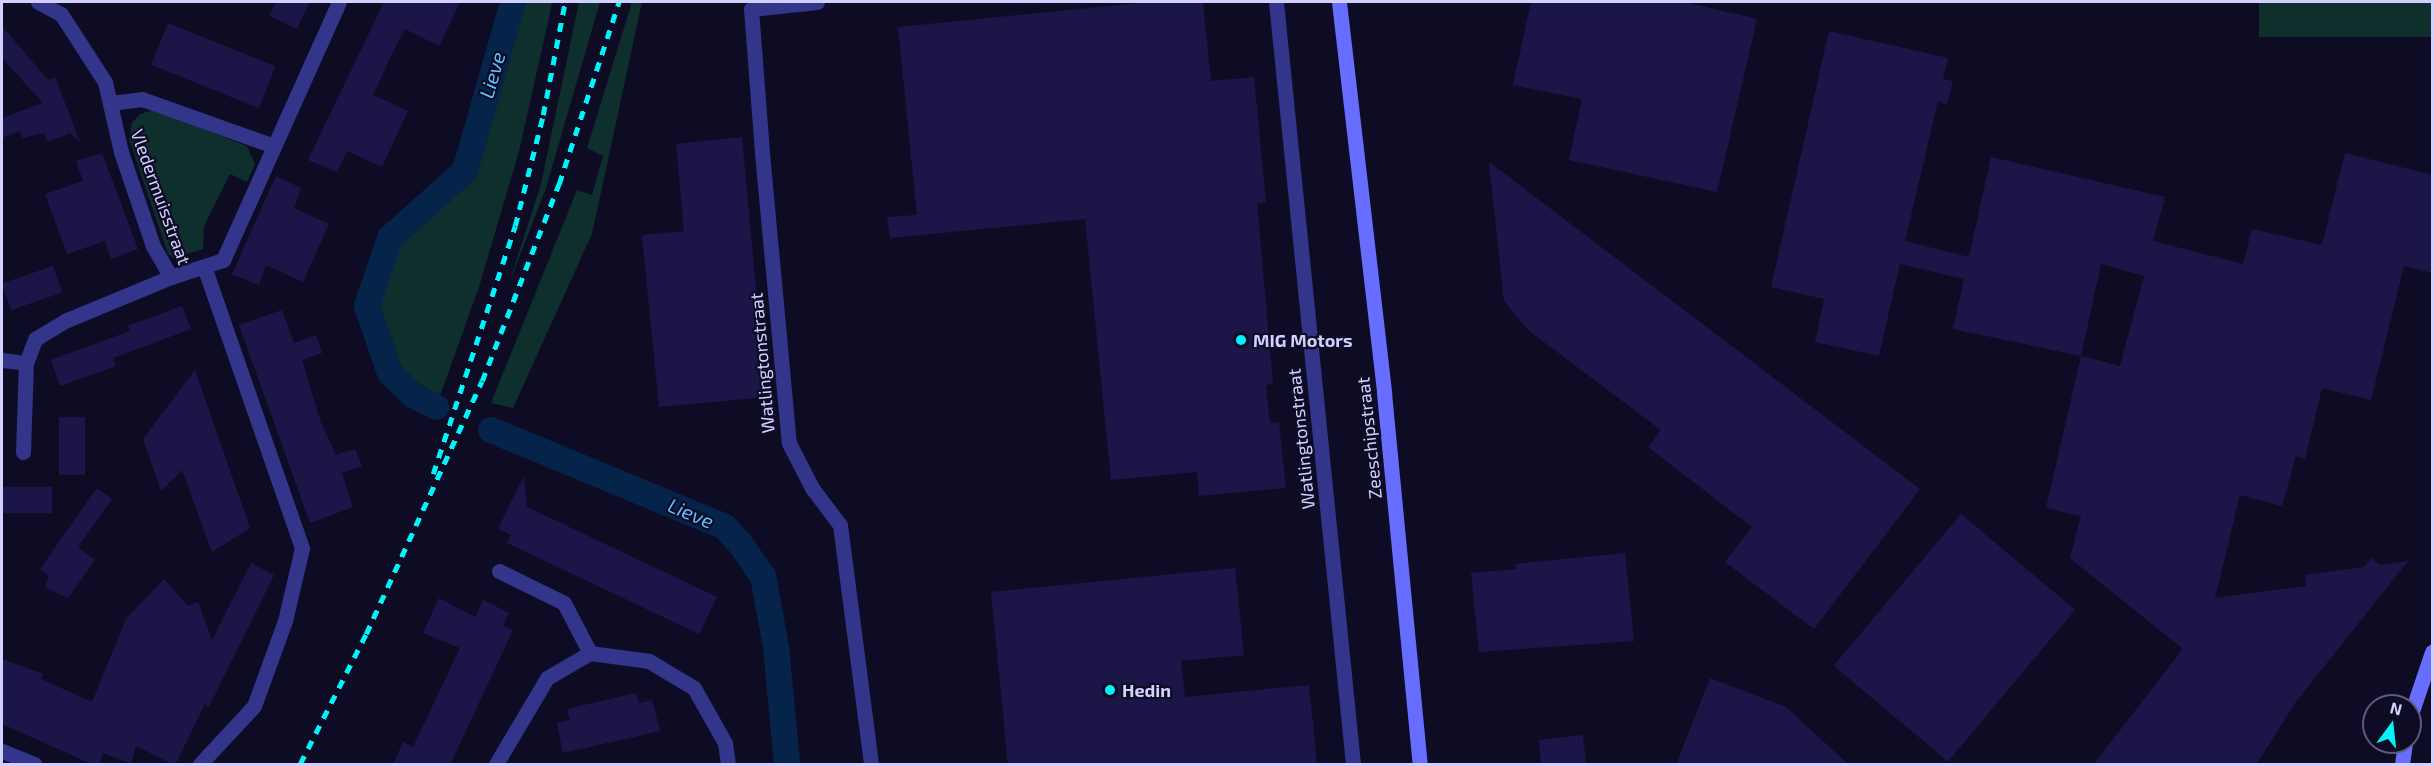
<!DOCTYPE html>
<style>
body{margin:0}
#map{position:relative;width:2434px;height:766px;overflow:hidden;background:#0e0c25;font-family:"Exo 2",sans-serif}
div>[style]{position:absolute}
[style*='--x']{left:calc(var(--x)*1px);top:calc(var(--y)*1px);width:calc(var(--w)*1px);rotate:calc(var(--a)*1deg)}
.green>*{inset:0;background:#0e2f2c;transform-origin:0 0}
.canal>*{height:26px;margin:-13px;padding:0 13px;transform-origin:13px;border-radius:13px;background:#062449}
.building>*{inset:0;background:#1c1648;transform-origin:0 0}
.minor>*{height:15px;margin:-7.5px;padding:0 7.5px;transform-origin:7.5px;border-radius:7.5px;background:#323589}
.tertiary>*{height:15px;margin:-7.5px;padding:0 7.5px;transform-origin:7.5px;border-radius:7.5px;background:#323589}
.secondary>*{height:15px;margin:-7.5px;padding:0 7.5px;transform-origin:7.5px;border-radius:7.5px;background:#676eff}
.rail>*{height:4.5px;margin-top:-2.25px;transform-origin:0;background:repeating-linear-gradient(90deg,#00f4fb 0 9px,transparent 0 17px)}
.dots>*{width:16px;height:16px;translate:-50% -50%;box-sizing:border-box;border:3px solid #0e0c25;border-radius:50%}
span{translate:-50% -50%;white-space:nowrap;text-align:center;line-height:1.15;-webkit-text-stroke:4.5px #0e0c25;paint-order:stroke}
.street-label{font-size:18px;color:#d1d0ff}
.poi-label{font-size:18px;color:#d1d0ff;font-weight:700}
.left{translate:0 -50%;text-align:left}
.water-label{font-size:20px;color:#5ec0ff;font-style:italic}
.frame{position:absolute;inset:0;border:3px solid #d1d0ff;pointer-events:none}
.north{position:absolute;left:2362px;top:694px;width:60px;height:60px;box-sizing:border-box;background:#0e0c25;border:2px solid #5c5a7c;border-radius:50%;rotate:15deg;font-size:16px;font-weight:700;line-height:24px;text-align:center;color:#d1d0ff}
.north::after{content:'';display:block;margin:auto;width:21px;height:27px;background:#00f4fb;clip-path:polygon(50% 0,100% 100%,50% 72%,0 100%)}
</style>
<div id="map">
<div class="green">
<div style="clip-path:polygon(513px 2px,552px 2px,549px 18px,518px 155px,479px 287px,436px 407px,414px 396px,390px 373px,367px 306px,390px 238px,465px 171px)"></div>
<div style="clip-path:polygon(579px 2px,600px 2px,546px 188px,507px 289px,541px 184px)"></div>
<div style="clip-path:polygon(632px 2px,642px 2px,592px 234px,513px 408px,491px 403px,577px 190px,592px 195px,603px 156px,587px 148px)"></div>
<div style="left:2259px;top:2px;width:173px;height:35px"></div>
<div style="clip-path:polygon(153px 110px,247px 146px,255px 164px,247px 182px,230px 174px,204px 226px,203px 249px,174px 258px,168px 254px,129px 139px,132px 123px,140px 114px)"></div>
</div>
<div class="canal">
<div style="--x:436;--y:407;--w:25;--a:-153"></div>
<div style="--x:414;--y:396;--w:33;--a:-136"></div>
<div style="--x:390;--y:373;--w:71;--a:-108.9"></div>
<div style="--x:367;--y:306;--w:72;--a:-71.3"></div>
<div style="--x:390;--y:238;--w:101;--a:-41.8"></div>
<div style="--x:465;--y:171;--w:176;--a:-74.1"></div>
<div style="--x:491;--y:430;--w:253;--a:22.5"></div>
<div style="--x:725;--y:527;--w:24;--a:48"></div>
<div style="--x:741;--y:545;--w:38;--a:55"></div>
<div style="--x:763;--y:576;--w:72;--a:79.6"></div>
<div style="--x:776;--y:647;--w:118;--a:84.6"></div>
</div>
<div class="building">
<div style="clip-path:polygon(276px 2px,310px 2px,297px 29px,269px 16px)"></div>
<div style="clip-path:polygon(384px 2px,460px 2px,439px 46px,405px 29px,394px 50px,373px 95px,408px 111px,382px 167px,347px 151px,337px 172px,308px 160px)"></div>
<div style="clip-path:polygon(1150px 2px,1203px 2px,1211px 81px,1254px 77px,1266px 202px,1257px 203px,1273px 384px,1266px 385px,1270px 423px,1279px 422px,1286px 488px,1199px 496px,1197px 472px,1111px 480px,1085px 219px,890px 238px,887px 217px,917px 215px,898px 27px)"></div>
<div style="clip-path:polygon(1531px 2px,1685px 2px,1757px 19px,1717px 192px,1569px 160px,1582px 99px,1513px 85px)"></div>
<div style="left:168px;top:23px;width:116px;height:45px;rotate:22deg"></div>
<div style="clip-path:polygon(2px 26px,48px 80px,55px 77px,80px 142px,70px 133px,48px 142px,44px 133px,22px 138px,20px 131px,2px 138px,2px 118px,43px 103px,2px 58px)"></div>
<div style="clip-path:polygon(evenodd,1829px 31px,1948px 58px,1943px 79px,1953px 81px,1947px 104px,1938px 101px,1905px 241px,1969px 257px,1991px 157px,2165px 197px,2153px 241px,2243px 264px,2252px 229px,2322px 245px,2345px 153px,2433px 175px,2433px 273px,2404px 266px,2371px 400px,2322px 388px,2305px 459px,2296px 456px,2282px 506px,2240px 495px,2215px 598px,2306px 586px,2305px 575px,2364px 567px,2371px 558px,2380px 565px,2408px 561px,2295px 703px,2256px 765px,2093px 765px,2183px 649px,2070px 558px,2081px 516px,2046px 508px,2081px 356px,1953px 329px,1964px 279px,1900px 264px,1879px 356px,1815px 342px,1824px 299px,1771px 287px,1829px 31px,2101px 264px,2144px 276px,2120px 366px,2081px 356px,2101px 264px)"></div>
<div style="clip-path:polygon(742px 137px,766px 397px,659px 407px,642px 235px,684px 231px,676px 144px)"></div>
<div style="clip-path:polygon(102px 153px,138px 249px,111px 259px,105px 241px,67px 254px,45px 194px,83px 181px,76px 161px)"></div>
<div style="clip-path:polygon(1489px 162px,1920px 489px,1814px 629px,1725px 562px,1752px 527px,1648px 447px,1661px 430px,1528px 330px,1504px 301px)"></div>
<div style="clip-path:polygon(276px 176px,301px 188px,294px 208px,329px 224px,303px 282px,266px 265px,259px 285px,232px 274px)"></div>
<div style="left:53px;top:266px;width:28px;height:54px;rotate:71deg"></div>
<div style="clip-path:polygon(182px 306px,191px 329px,113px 358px,116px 366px,60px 386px,51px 360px,130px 331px,128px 326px)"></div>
<div style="clip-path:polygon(282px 310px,294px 343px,316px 335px,322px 353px,302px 360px,321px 423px,336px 455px,355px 449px,362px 466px,342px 473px,353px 507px,310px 523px,239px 325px)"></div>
<div style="clip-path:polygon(195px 370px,250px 528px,212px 552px,182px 470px,161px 491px,143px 439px)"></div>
<div style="left:59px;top:417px;width:26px;height:58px"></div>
<div style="clip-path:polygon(524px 476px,527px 507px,717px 597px,699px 634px,507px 543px,511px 535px,498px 529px)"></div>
<div style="left:2px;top:487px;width:50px;height:26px"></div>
<div style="clip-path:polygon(97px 488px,112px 499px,78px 547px,95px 560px,68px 598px,45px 587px,49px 576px,40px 569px)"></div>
<div style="left:1961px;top:514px;width:149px;height:198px;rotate:40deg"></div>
<div style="clip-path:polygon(1625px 553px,1634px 641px,1479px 652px,1471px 573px,1516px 569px,1515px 564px)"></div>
<div style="clip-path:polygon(251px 563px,274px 575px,209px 707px,205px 704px,175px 765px,136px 746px,131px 764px,103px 753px,99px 765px,94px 765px,2px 724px,2px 659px,43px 674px,41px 679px,92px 702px,126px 619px,164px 579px,188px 606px,198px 602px,212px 640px)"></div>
<div style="clip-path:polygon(1235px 568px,1244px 655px,1181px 661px,1185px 697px,1309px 685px,1317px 765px,1008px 765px,991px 592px)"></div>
<div style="clip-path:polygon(439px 598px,475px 617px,483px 600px,509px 613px,503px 625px,513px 630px,450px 765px,393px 765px,403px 742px,413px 747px,460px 648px,423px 633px)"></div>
<div style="clip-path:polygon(1710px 678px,1786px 707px,1849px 765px,1676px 765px)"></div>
<div style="clip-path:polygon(636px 693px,639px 703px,652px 700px,660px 731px,563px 753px,557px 723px,570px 720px,567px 709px)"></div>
<div style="clip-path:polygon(1583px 735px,1586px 765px,1541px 765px,1539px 740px)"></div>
</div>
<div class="minor">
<div style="--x:38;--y:2;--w:26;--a:28"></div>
<div style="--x:61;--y:14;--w:81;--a:57.1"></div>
<div style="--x:105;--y:82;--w:72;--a:77.1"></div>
<div style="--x:121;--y:152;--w:99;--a:71.2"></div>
<div style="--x:153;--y:246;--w:36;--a:60"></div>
<div style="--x:817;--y:2;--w:66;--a:173.9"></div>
<div style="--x:751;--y:9;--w:144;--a:85.6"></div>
<div style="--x:762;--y:153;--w:291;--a:84.7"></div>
<div style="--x:789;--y:443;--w:51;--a:62.9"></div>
<div style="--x:812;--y:488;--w:46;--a:52.9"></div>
<div style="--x:840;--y:525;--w:241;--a:82.6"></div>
<div style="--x:1276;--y:2;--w:766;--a:84.23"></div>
<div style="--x:110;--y:103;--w:32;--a:-7"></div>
<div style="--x:142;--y:99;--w:140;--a:19.6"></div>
<div style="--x:2;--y:360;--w:24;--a:7"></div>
<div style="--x:23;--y:452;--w:89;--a:-88.1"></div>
<div style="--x:26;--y:363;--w:26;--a:-69"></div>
<div style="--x:35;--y:339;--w:37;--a:-31"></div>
<div style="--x:67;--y:320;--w:113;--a:-22.5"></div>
<div style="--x:171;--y:277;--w:55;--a:-18.1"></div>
<div style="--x:223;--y:260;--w:283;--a:-65.8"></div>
<div style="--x:499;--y:571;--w:72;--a:26.2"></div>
<div style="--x:564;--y:603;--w:56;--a:62.5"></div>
<div style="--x:200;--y:764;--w:79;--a:-47"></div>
<div style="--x:254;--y:706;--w:90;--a:-70"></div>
<div style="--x:285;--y:621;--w:75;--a:-76.9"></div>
<div style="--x:302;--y:548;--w:298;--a:-109.2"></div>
<div style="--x:496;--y:764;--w:100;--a:-59.3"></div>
<div style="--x:547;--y:678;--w:50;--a:-30.2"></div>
<div style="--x:590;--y:653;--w:60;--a:7.7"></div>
<div style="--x:649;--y:661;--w:52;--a:31"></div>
<div style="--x:694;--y:688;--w:63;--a:60.6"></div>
<div style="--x:725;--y:743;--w:21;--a:82"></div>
</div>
<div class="tertiary">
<div style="--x:2;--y:751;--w:35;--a:22"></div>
</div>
<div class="secondary">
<div style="--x:1339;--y:2;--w:394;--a:83.4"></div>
<div style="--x:1384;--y:393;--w:373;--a:84.5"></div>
<div style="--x:2410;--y:717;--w:69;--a:-71.3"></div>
<div style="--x:2402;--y:764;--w:22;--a:-82"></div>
</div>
<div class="rail">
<div style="--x:433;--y:474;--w:261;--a:-71.7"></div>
<div style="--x:515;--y:226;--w:114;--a:-75.8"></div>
<div style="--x:543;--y:115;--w:115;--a:-79"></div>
<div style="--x:300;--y:764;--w:146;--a:-63.1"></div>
<div style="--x:366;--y:634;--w:278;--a:-65.4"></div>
<div style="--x:482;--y:381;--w:212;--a:-68.7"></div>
<div style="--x:559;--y:184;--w:192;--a:-71.8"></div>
</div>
<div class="dots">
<div style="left:1241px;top:340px;background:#00f4fb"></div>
<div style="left:1110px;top:690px;background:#00f4fb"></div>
</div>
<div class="street-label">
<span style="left:161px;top:197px;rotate:70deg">Vledermuisstraat</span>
<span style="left:762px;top:363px;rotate:-95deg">Watlingtonstraat</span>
<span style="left:1369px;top:438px;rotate:-96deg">Zeeschipstraat</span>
<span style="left:1301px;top:439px;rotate:-96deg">Watlingtonstraat</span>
</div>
<div class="poi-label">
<span class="left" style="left:1253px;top:340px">MIG Motors</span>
<span class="left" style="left:1122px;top:690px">Hedin</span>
</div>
<div class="water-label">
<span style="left:492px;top:75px;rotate:-74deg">Lieve</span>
<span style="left:691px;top:513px;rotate:23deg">Lieve</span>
</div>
<div class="frame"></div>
<div class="north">N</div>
</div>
